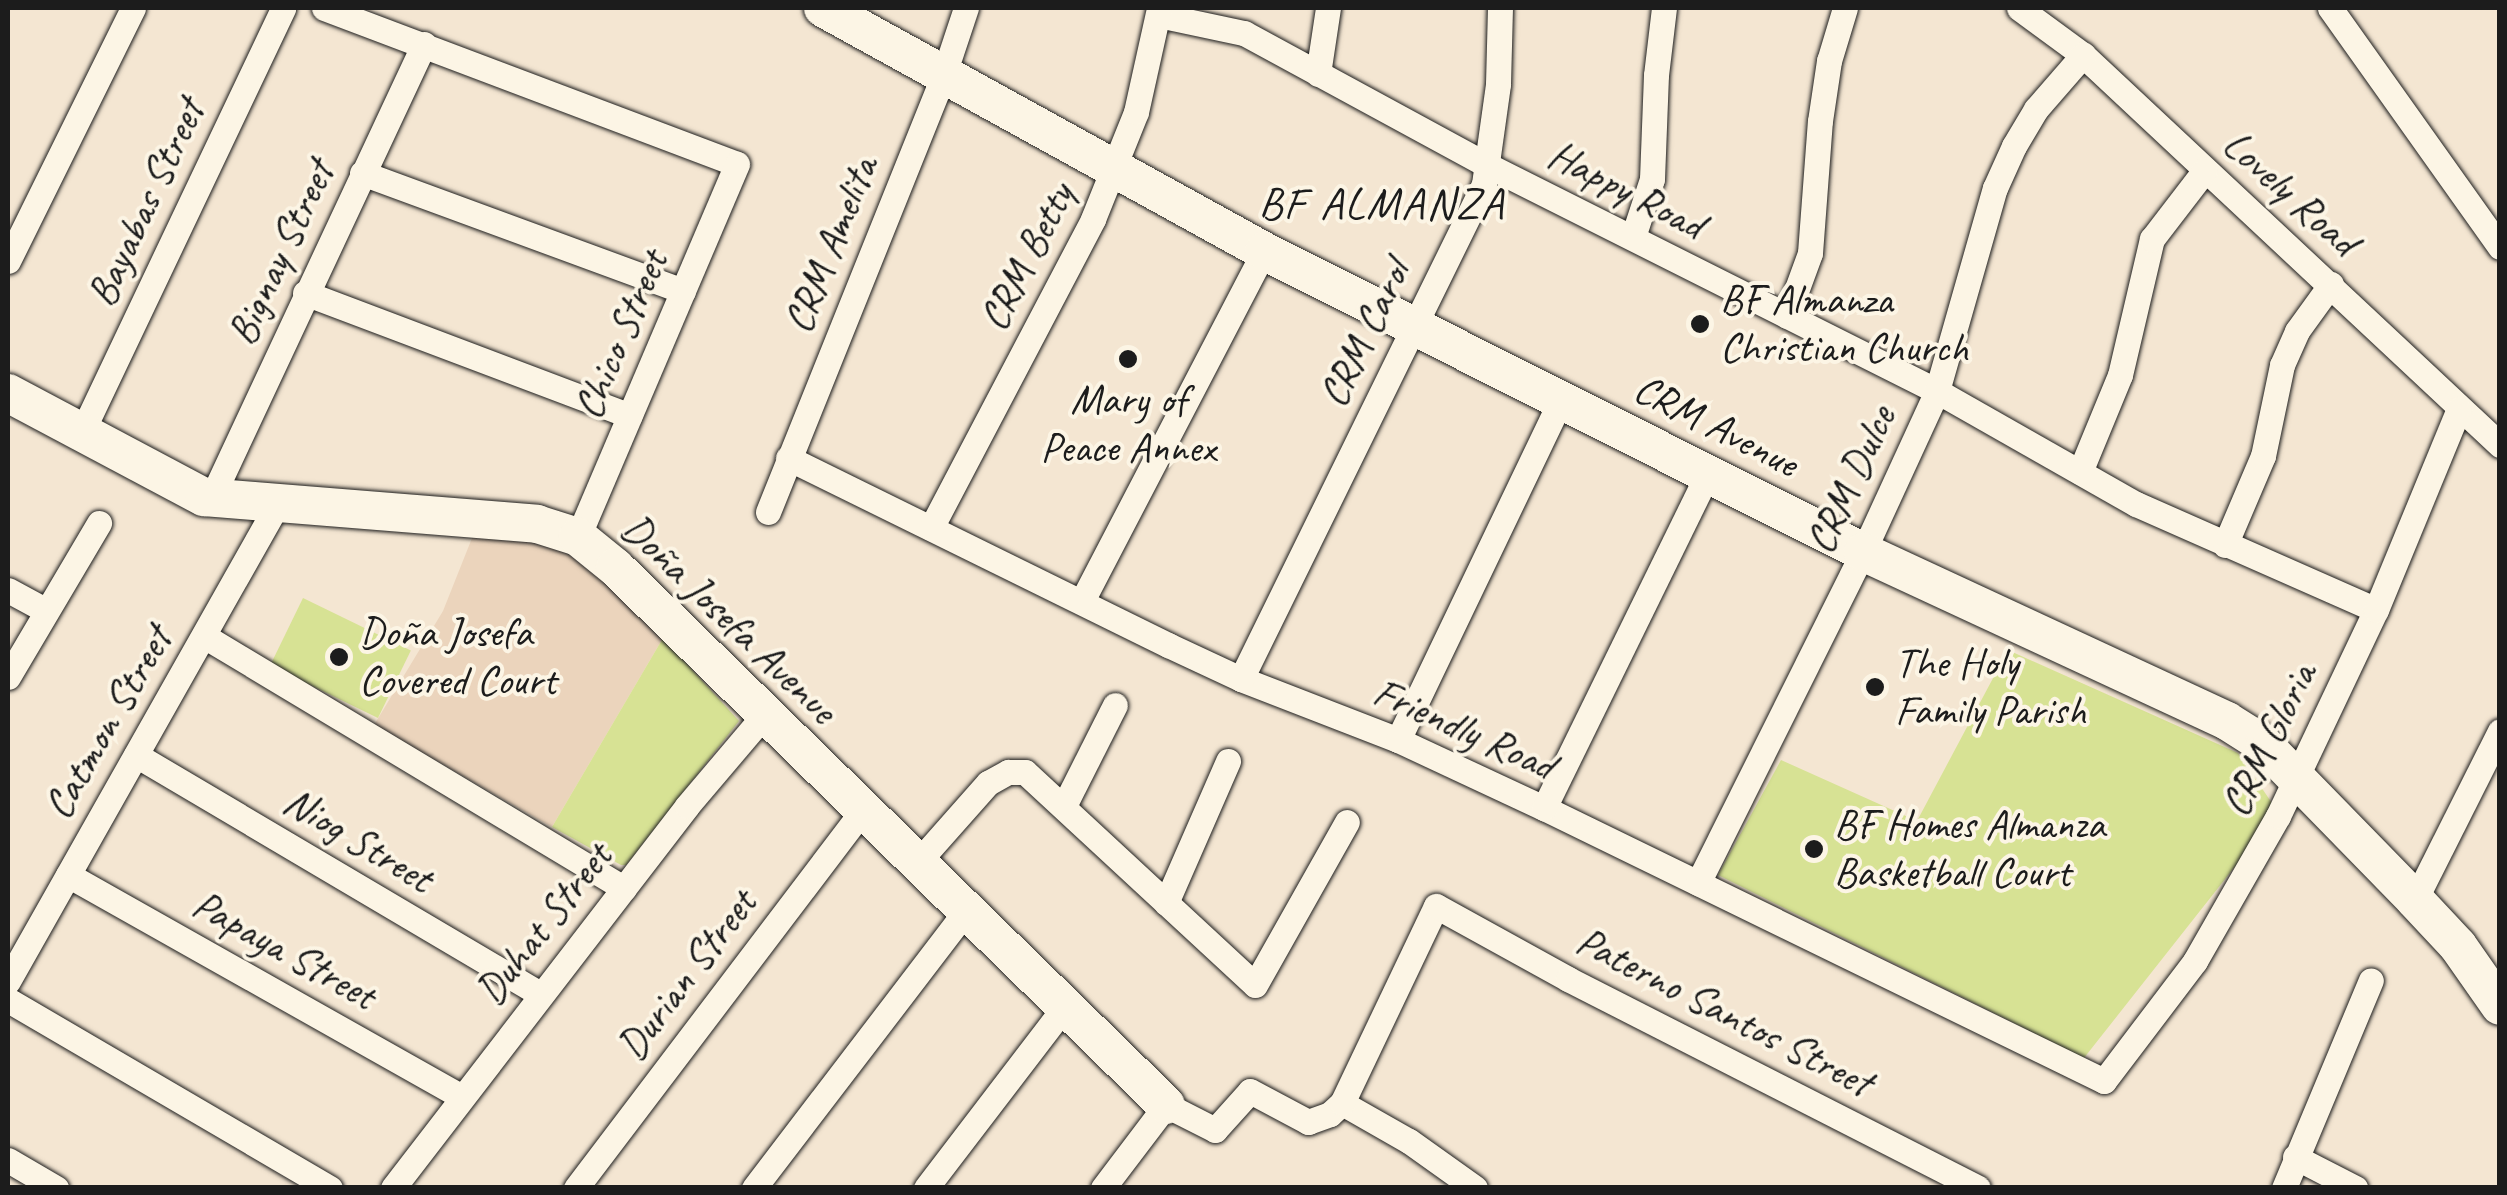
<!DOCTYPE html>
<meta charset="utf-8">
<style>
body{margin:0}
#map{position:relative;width:2507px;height:1195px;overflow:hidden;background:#f4e6d2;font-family:Caveat,sans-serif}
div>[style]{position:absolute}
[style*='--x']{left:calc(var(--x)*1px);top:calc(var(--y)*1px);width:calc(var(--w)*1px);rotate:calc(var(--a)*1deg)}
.built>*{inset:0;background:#ebd4bc}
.green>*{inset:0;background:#d7e294;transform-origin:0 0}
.roads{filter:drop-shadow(0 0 2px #1c1c1c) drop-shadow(0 0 2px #1c1c1c)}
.street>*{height:25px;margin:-12.5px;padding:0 12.5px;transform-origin:12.5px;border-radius:12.5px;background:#fcf5e5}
.secondary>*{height:38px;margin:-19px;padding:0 19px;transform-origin:19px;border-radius:19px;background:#fcf5e5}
.dots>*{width:28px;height:28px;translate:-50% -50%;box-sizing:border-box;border:5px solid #fcf5e5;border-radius:50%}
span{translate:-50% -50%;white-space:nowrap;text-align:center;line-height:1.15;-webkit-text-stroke:8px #fcf5e5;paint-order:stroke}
.street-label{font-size:42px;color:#1c1c1c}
.poi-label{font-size:42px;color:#1c1c1c}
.left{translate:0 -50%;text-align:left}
.neighbourhood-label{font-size:45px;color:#1c1c1c;letter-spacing:2.5px}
.frame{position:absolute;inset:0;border:10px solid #1c1c1c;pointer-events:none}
</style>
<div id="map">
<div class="built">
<div style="clip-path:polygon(474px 533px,562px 541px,663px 638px,552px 827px,374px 725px,443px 611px)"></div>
</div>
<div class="green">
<div style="left:303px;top:598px;width:120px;height:75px;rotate:26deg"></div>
<div style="clip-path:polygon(663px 638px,739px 721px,626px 865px,621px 865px,552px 827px)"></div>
<div style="clip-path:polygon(2008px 650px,2238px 753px,2278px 812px,2084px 1058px,1718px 875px,1781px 760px,1917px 821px)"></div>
</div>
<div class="roads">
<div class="street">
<div style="--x:324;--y:8;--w:441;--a:20.7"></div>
<div style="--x:737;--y:164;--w:405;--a:113.1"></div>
<div style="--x:2019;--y:8;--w:79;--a:36.3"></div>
<div style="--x:2083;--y:55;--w:571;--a:43.08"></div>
<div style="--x:2330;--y:8;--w:293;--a:54.6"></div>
<div style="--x:1159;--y:15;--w:87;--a:12"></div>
<div style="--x:1244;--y:33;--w:277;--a:28.5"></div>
<div style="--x:1487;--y:165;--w:504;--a:26.67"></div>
<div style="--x:1937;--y:391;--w:229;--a:29.6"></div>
<div style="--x:2136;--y:504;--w:262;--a:23.8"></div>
<div style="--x:1318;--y:74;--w:67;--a:-81.4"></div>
<div style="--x:362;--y:173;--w:342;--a:20.2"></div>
<div style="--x:1633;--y:237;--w:61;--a:-71.9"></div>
<div style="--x:1652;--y:179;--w:104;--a:-87.8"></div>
<div style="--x:1656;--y:75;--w:67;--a:-83.2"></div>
<div style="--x:8;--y:261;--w:282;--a:-63.7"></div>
<div style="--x:305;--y:293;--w:347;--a:20.7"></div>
<div style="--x:1787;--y:316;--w:67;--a:-69.9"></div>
<div style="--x:1810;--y:253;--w:132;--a:-85.7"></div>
<div style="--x:1820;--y:121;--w:61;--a:-81.5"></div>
<div style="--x:1829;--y:61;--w:55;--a:-73.2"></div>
<div style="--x:82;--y:432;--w:469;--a:-64.6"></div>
<div style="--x:788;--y:458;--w:424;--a:26.2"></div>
<div style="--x:1168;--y:645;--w:81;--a:25"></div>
<div style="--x:1241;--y:679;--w:168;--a:21.2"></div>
<div style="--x:1398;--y:740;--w:161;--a:25"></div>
<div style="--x:1544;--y:808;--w:623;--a:25.99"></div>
<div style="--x:2104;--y:1081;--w:151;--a:-52.8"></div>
<div style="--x:2195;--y:961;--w:167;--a:-60.2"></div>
<div style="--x:2278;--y:816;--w:228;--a:-64.6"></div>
<div style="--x:2376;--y:610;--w:217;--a:-67.6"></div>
<div style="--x:2080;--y:472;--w:105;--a:-67.6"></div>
<div style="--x:2120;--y:375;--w:140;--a:-76.8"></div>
<div style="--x:2152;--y:239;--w:87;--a:-52.5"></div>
<div style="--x:212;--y:497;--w:500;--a:-64.92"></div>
<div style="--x:768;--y:512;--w:469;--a:-68.1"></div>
<div style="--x:943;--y:77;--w:73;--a:-71.6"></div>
<div style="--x:931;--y:528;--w:349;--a:-62.3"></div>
<div style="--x:1093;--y:219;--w:115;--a:-68.1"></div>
<div style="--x:1136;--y:112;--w:107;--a:-77.5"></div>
<div style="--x:2225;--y:545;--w:97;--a:-66.9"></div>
<div style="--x:2263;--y:456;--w:93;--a:-78.2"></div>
<div style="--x:2282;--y:365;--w:37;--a:-66"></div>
<div style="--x:2297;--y:331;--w:58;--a:-54.1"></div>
<div style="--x:8;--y:590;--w:42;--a:28.4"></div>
<div style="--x:1082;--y:601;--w:394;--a:-62.5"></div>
<div style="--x:204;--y:636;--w:490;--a:31"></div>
<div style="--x:8;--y:677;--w:179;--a:-59.4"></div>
<div style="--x:1241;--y:679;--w:551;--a:-63.85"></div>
<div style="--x:1484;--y:184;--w:101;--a:-82"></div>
<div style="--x:1498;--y:84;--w:76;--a:-88.5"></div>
<div style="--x:1398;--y:740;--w:379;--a:-64.4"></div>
<div style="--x:136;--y:755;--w:469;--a:30.6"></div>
<div style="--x:1064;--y:806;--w:113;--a:-63.2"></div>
<div style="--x:1544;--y:808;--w:375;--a:-63.9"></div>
<div style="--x:918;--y:862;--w:106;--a:-48.5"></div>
<div style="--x:988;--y:783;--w:23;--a:-29"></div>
<div style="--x:1008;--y:772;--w:17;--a:0"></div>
<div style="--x:1025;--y:772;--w:313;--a:42.8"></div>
<div style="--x:1255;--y:985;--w:187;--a:-60.6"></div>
<div style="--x:68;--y:875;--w:451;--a:29.4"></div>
<div style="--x:1698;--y:883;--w:370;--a:-63.5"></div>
<div style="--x:1863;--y:552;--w:177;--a:-65.3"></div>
<div style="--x:1937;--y:391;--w:211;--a:-74.1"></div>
<div style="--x:1995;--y:188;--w:46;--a:-65.7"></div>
<div style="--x:2014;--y:146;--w:43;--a:-59.3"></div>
<div style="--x:2036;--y:109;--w:72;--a:-49"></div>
<div style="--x:2415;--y:900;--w:189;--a:-63.3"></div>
<div style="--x:1166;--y:903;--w:155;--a:-66.4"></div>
<div style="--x:8;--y:981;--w:547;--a:-60.53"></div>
<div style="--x:8;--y:1000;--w:373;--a:30.3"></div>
<div style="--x:1342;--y:1103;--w:77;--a:29.6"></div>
<div style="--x:1409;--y:1141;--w:81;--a:35.5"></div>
<div style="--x:2295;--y:1157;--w:68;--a:27.3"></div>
<div style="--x:8;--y:1160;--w:56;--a:30.3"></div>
<div style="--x:393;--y:1188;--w:482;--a:-52.4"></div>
<div style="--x:687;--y:806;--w:121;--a:-49.7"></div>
<div style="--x:576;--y:1188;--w:473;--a:-52.8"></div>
<div style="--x:754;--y:1188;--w:351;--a:-52.6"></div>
<div style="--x:926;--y:1188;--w:230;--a:-52.6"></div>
<div style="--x:1103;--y:1188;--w:104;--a:-52.8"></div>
<div style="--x:1166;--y:1105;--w:55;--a:27"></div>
<div style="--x:1215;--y:1130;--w:52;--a:-48.1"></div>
<div style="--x:1250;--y:1091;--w:66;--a:28.1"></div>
<div style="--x:1308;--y:1122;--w:23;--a:-20"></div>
<div style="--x:1330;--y:1114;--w:16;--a:-43"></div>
<div style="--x:1342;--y:1103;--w:218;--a:-64.5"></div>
<div style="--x:1436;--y:906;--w:151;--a:28.9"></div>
<div style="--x:1568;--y:979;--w:460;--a:27"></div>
<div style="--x:2284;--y:1188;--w:225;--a:-67.3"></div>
</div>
<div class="secondary">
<div style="--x:823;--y:8;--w:504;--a:28.86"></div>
<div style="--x:1264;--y:251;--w:670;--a:26.68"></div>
<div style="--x:1863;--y:552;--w:401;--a:24.9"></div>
<div style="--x:2227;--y:721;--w:41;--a:32.2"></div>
<div style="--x:2262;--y:743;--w:219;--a:45.7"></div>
<div style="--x:2415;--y:900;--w:63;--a:46.9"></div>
<div style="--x:2458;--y:946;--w:73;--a:55"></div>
<div style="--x:8;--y:393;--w:222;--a:28"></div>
<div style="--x:204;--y:497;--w:334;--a:4.6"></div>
<div style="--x:537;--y:524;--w:43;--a:17.6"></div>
<div style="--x:578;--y:537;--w:48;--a:39"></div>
<div style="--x:615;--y:567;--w:770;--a:44.32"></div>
</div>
</div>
<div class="dots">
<div style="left:1700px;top:324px;background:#1c1c1c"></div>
<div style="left:1128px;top:359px;background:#1c1c1c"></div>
<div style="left:339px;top:657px;background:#1c1c1c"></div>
<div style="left:1875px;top:687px;background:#1c1c1c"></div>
<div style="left:1814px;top:849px;background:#1c1c1c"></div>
</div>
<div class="street-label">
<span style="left:1626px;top:190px;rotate:27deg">Happy Road</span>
<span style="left:2290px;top:193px;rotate:42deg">Lovely Road</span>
<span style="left:146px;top:203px;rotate:-65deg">Bayabas Street</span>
<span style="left:831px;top:245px;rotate:-68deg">CRM Amelita</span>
<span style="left:281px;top:253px;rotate:-65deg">Bignay Street</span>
<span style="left:1027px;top:257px;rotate:-63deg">CRM Betty</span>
<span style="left:1365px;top:334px;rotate:-64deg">CRM Carol</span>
<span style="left:621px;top:335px;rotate:-67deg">Chico Street</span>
<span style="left:1716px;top:426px;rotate:27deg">CRM Avenue</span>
<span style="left:1851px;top:480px;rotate:-65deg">CRM Dulce</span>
<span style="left:729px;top:619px;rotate:44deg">Doña Josefa Avenue</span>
<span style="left:108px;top:723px;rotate:-60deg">Catmon Street</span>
<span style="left:1464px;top:729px;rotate:24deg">Friendly Road</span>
<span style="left:2269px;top:740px;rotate:-64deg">CRM Gloria</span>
<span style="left:358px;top:840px;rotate:31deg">Niog Street</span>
<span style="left:544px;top:924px;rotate:-52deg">Duhat Street</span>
<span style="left:284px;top:950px;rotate:29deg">Papaya Street</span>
<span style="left:687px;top:975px;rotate:-53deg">Durian Street</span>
<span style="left:1724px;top:1012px;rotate:27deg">Paterno Santos Street</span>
</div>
<div class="poi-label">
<span class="left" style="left:1720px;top:324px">BF Almanza<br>Christian Church</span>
<span style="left:1128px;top:424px">Mary of<br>Peace Annex</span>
<span class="left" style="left:359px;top:657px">Doña Josefa<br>Covered Court</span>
<span class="left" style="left:1895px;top:687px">The Holy<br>Family Parish</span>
<span class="left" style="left:1834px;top:849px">BF Homes Almanza<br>Basketball Court</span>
</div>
<div class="neighbourhood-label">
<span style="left:1382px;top:204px">BF ALMANZA</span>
</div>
<div class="frame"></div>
</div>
